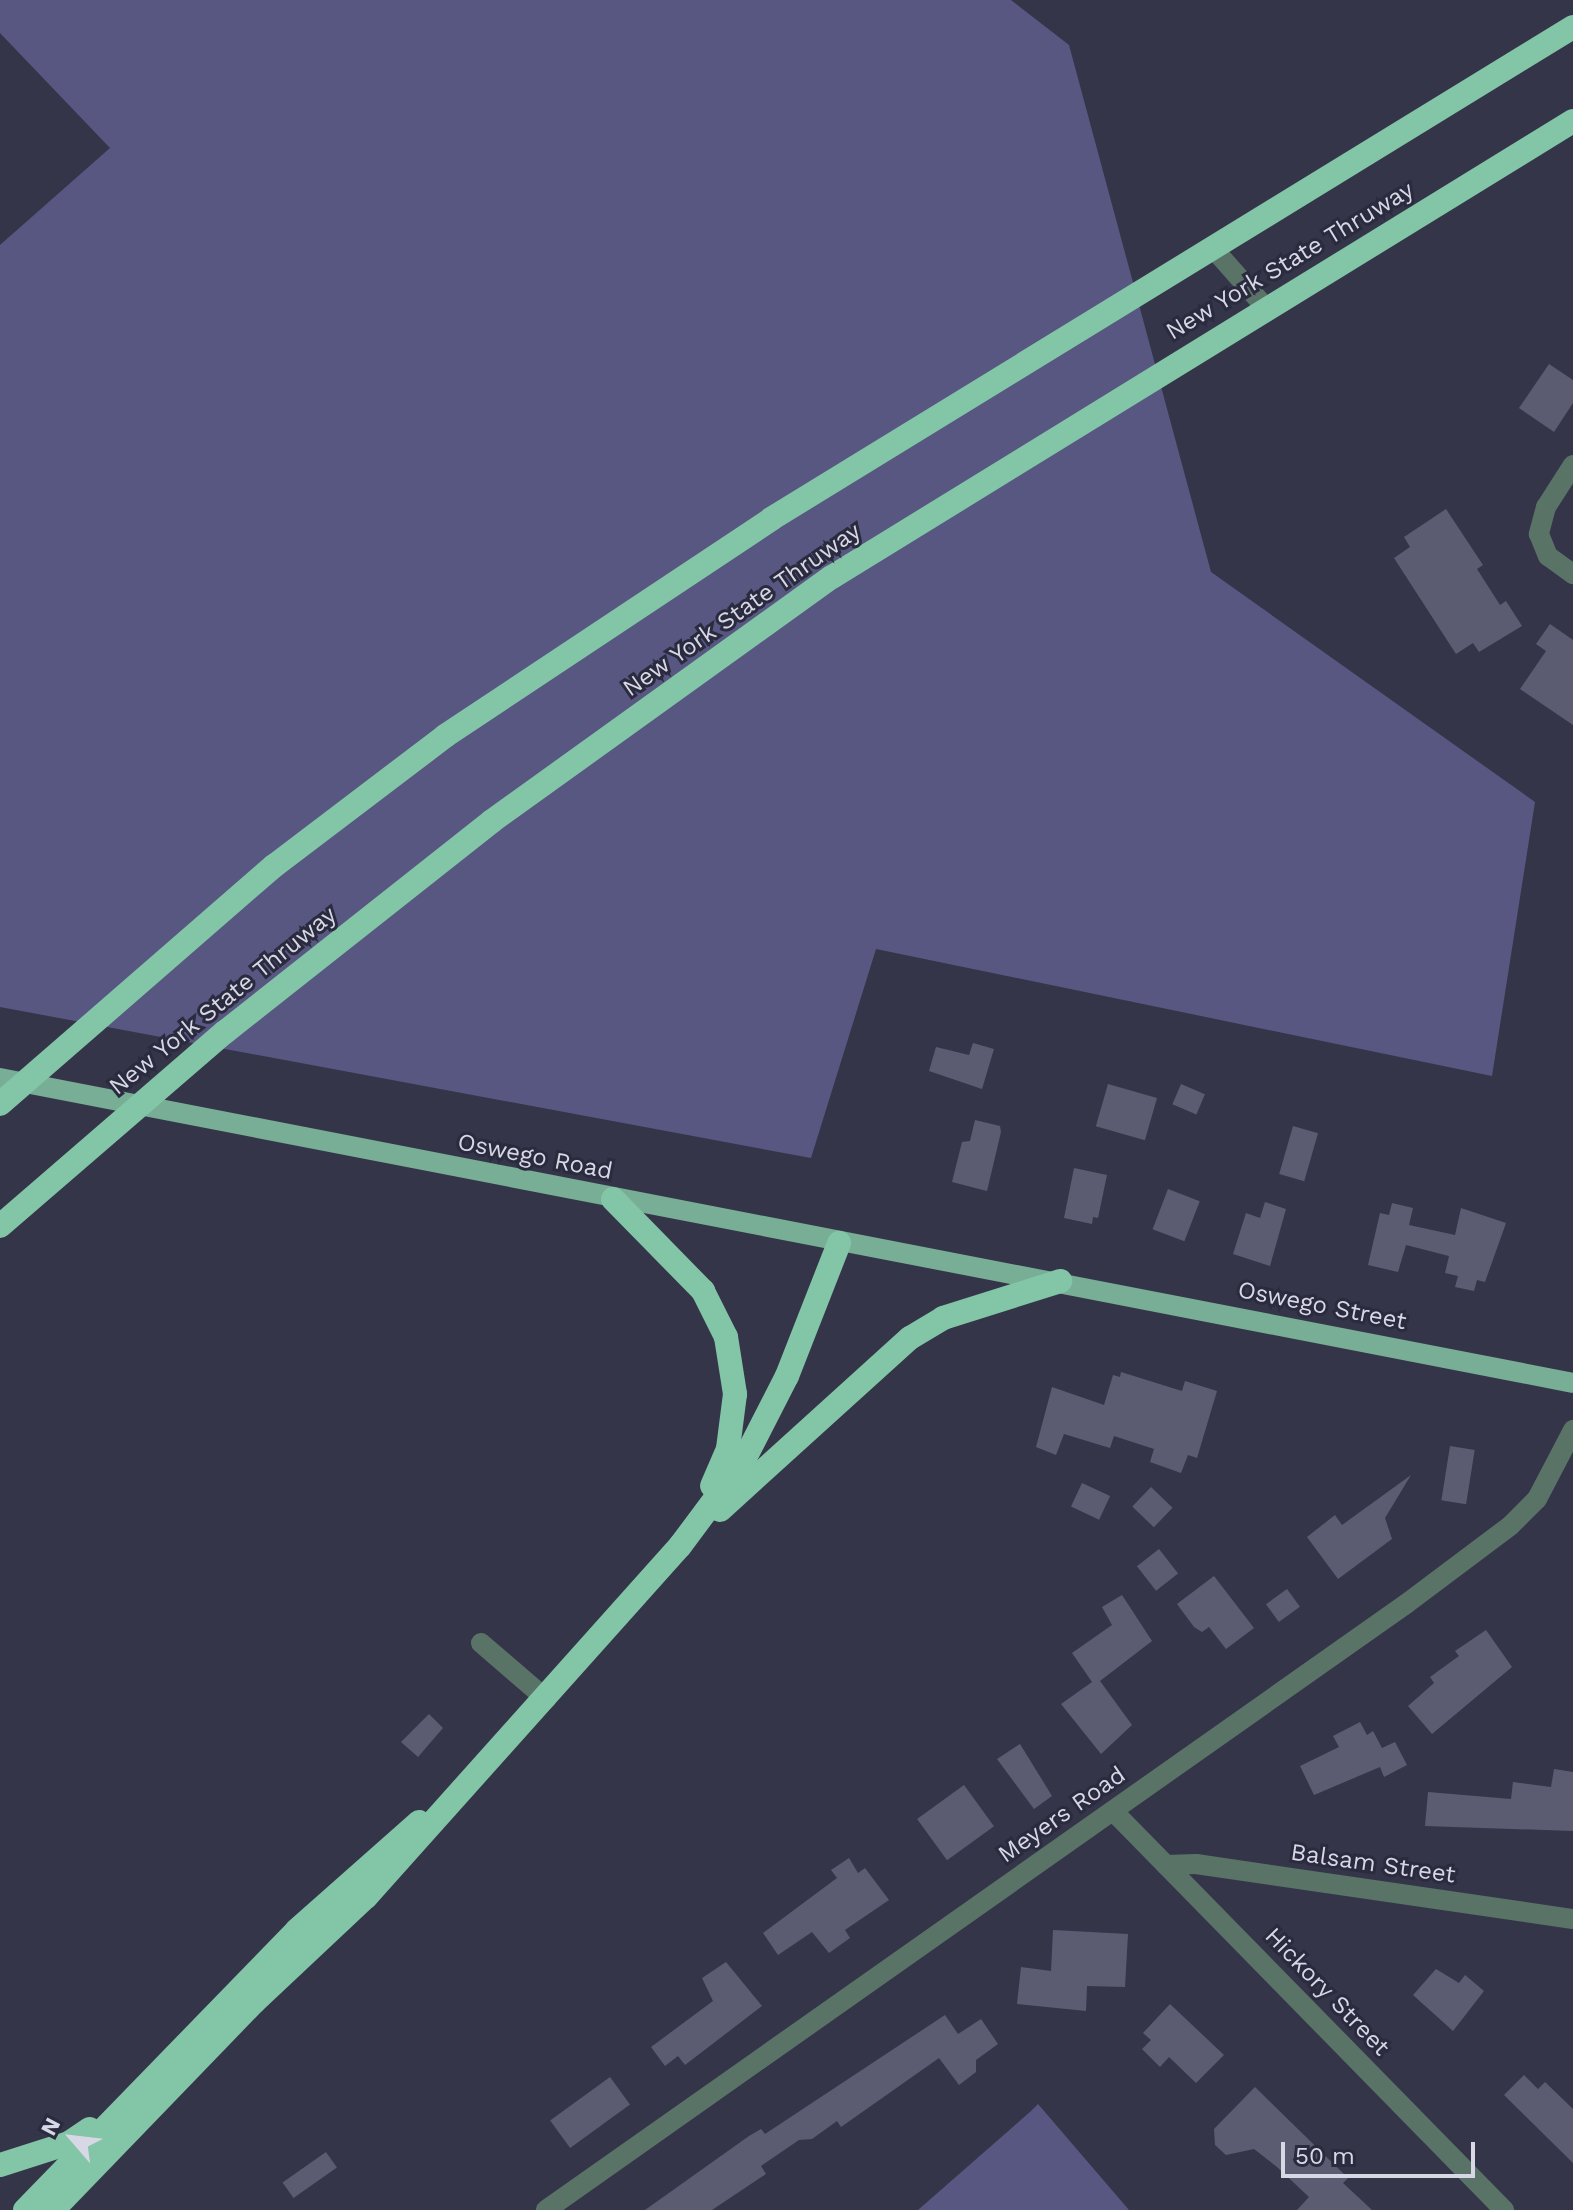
<!DOCTYPE html>
<style>
body{margin:0}
#map{position:relative;width:1573px;height:2210px;overflow:hidden;background:#35354a;font-family:"Work Sans",sans-serif}
div>[style]{position:absolute}
[style*='--x']{left:calc(var(--x)*1px);top:calc(var(--y)*1px);width:calc(var(--w)*1px);rotate:calc(var(--a)*1deg)}
.green>*{inset:0;background:#585782}
.building>*{inset:0;background:#5b5b72;transform-origin:0 0}
.minor>*{height:20px;margin:-10px;padding:0 10px;transform-origin:10px;border-radius:10px;background:#597367}
.major>*{height:20px;margin:-10px;padding:0 10px;transform-origin:10px;border-radius:10px;background:#77ae95}
.highway>*{height:24px;margin:-12px;padding:0 12px;transform-origin:12px;border-radius:12px;background:#82c5a7}
span{translate:-50% -50%;white-space:nowrap;text-align:center;line-height:1.15;-webkit-text-stroke:6px #2b2b3f;paint-order:stroke}
.street-label{font-size:24px;color:#d7d7e5}
.north{position:absolute;left:32px;top:2098px;width:80px;height:80px;-webkit-text-stroke:6px #2b2b3f;paint-order:stroke;rotate:298deg;font-size:22px;font-weight:700;line-height:32px;text-align:center;color:#d7d7e5}
.north::after{content:'';display:block;margin:auto;width:28px;height:36px;background:#d7d7e5;clip-path:polygon(50% 0,100% 100%,50% 72%,0 100%)}
.scale{position:absolute;left:1281px;top:2142px;width:194px;height:36px;box-sizing:border-box;border:4px solid #d7d7e5;border-top:0;padding-left:10px;font-size:24px;line-height:28px;white-space:nowrap;color:#d7d7e5;-webkit-text-stroke:6px #2b2b3f;paint-order:stroke}
</style>
<div id="map">
<div class="green">
<div style="clip-path:polygon(0 0,1011px 0,1069px 45px,1211px 572px,1535px 802px,1492px 1076px,876px 949px,811px 1158px,0 1007px,0 245px,110px 148px,0 33px)"></div>
<div style="clip-path:polygon(1038px 2104px,1129px 2210px,918px 2210px,1031px 2111px)"></div>
</div>
<div class="building">
<div style="clip-path:polygon(1549px 364px,1573px 380px,1573px 403px,1554px 432px,1519px 408px)"></div>
<div style="clip-path:polygon(1446px 509px,1483px 565px,1477px 569px,1500px 605px,1506px 601px,1522px 626px,1479px 652px,1473px 643px,1456px 654px,1394px 558px,1410px 547px,1404px 537px)"></div>
<div style="clip-path:polygon(1550px 624px,1573px 640px,1573px 725px,1520px 689px,1546px 651px,1536px 644px)"></div>
<div style="clip-path:polygon(973px 1043px,994px 1049px,982px 1089px,929px 1071px,936px 1047px,969px 1055px)"></div>
<div style="left:1108px;top:1084px;width:51px;height:44px;rotate:16deg"></div>
<div style="left:1181px;top:1084px;width:26px;height:22px;rotate:23deg"></div>
<div style="clip-path:polygon(975px 1120px,1000px 1126px,1001px 1132px,987px 1191px,952px 1182px,962px 1142px,970px 1141px)"></div>
<div style="left:1293px;top:1126px;width:26px;height:50px;rotate:16deg"></div>
<div style="clip-path:polygon(1074px 1168px,1107px 1175px,1098px 1218px,1093px 1217px,1092px 1224px,1064px 1218px)"></div>
<div style="left:1168px;top:1189px;width:34px;height:43px;rotate:21deg"></div>
<div style="clip-path:polygon(1265px 1202px,1286px 1209px,1270px 1266px,1233px 1254px,1246px 1213px,1260px 1218px)"></div>
<div style="clip-path:polygon(1392px 1203px,1413px 1208px,1409px 1225px,1455px 1235px,1461px 1208px,1506px 1223px,1485px 1282px,1477px 1280px,1474px 1291px,1455px 1287px,1458px 1276px,1445px 1273px,1449px 1256px,1406px 1245px,1398px 1272px,1368px 1265px,1380px 1213px,1389px 1215px)"></div>
<div style="clip-path:polygon(1121px 1372px,1182px 1391px,1185px 1381px,1217px 1391px,1197px 1458px,1188px 1455px,1181px 1473px,1150px 1462px,1154px 1449px,1114px 1436px,1110px 1448px,1064px 1434px,1056px 1455px,1036px 1447px,1052px 1387px,1104px 1405px,1113px 1375px,1120px 1377px)"></div>
<div style="left:1450px;top:1446px;width:25px;height:55px;rotate:9deg"></div>
<div style="clip-path:polygon(1411px 1475px,1385px 1518px,1392px 1539px,1338px 1579px,1307px 1537px,1335px 1515px,1342px 1525px)"></div>
<div style="left:1082px;top:1483px;width:31px;height:26px;rotate:25deg"></div>
<div style="left:1151px;top:1487px;width:30px;height:27px;rotate:44deg"></div>
<div style="left:1159px;top:1549px;width:31px;height:28px;rotate:52deg"></div>
<div style="clip-path:polygon(1214px 1576px,1254px 1628px,1226px 1649px,1209px 1627px,1202px 1632px,1194px 1627px,1177px 1604px)"></div>
<div style="left:1287px;top:1589px;width:22px;height:26px;rotate:54deg"></div>
<div style="clip-path:polygon(1122px 1595px,1152px 1641px,1100px 1681px,1132px 1725px,1101px 1754px,1061px 1704px,1092px 1682px,1072px 1653px,1112px 1625px,1102px 1607px)"></div>
<div style="clip-path:polygon(1486px 1630px,1512px 1667px,1432px 1734px,1408px 1706px,1434px 1683px,1430px 1677px,1459px 1656px,1455px 1651px)"></div>
<div style="clip-path:polygon(429px 1714px,443px 1728px,418px 1757px,401px 1742px)"></div>
<div style="clip-path:polygon(1360px 1722px,1367px 1735px,1373px 1731px,1382px 1748px,1395px 1742px,1407px 1765px,1384px 1777px,1380px 1767px,1314px 1795px,1300px 1766px,1339px 1747px,1333px 1736px)"></div>
<div style="clip-path:polygon(1020px 1744px,1052px 1796px,1034px 1809px,997px 1759px)"></div>
<div style="clip-path:polygon(1554px 1769px,1573px 1772px,1573px 1831px,1425px 1826px,1428px 1792px,1511px 1799px,1513px 1782px,1551px 1787px)"></div>
<div style="left:964px;top:1785px;width:51px;height:58px;rotate:54deg"></div>
<div style="clip-path:polygon(849px 1858px,858px 1873px,865px 1868px,889px 1900px,845px 1930px,850px 1938px,829px 1953px,812px 1932px,778px 1955px,763px 1933px,837px 1878px,831px 1870px)"></div>
<div style="clip-path:polygon(1053px 1930px,1128px 1934px,1125px 1987px,1087px 1986px,1086px 2011px,1017px 2004px,1021px 1967px,1051px 1971px)"></div>
<div style="clip-path:polygon(726px 1962px,762px 2006px,685px 2065px,678px 2056px,665px 2066px,651px 2047px,713px 2001px,702px 1978px)"></div>
<div style="clip-path:polygon(1436px 1969px,1459px 1983px,1465px 1975px,1484px 1991px,1453px 2031px,1413px 1995px)"></div>
<div style="clip-path:polygon(1170px 2004px,1224px 2055px,1196px 2083px,1169px 2057px,1160px 2067px,1142px 2049px,1151px 2040px,1143px 2033px)"></div>
<div style="clip-path:polygon(945px 2015px,958px 2034px,981px 2019px,998px 2044px,976px 2060px,976px 2072px,959px 2085px,939px 2058px,841px 2127px,837px 2121px,812px 2139px,799px 2140px,761px 2166px,766px 2174px,712px 2210px,645px 2210px,749px 2136px,761px 2129px,765px 2134px)"></div>
<div style="clip-path:polygon(1524px 2075px,1538px 2089px,1545px 2082px,1573px 2109px,1573px 2163px,1504px 2095px)"></div>
<div style="left:610px;top:2077px;width:34px;height:74px;rotate:54deg"></div>
<div style="clip-path:polygon(1255px 2087px,1348px 2178px,1343px 2183px,1372px 2210px,1297px 2210px,1309px 2197px,1277px 2167px,1254px 2149px,1226px 2155px,1215px 2145px,1214px 2129px)"></div>
<div style="left:326px;top:2152px;width:19px;height:53px;rotate:55deg"></div>
</div>
<div class="minor">
<div style="--x:1212;--y:247;--w:81;--a:48.5"></div>
<div style="--x:1573;--y:465;--w:50;--a:122.7"></div>
<div style="--x:1546;--y:507;--w:28;--a:105"></div>
<div style="--x:1539;--y:534;--w:24;--a:68"></div>
<div style="--x:1548;--y:556;--w:31;--a:36"></div>
<div style="--x:481;--y:1643;--w:86;--a:40.7"></div>
<div style="--x:1113;--y:1811;--w:559;--a:45.58"></div>
<div style="--x:1166;--y:1865;--w:30;--a:-2"></div>
<div style="--x:1196;--y:1864;--w:381;--a:8.3"></div>
<div style="--x:546;--y:2210;--w:1052;--a:-35.17"></div>
<div style="--x:1406;--y:1604;--w:130;--a:-36.9"></div>
<div style="--x:1510;--y:1526;--w:38;--a:-45"></div>
<div style="--x:1537;--y:1499;--w:78;--a:-62.4"></div>
</div>
<div class="major">
<div style="--x:0;--y:1078;--w:1602;--a:10.97"></div>
</div>
<div class="highway">
<div style="--x:0;--y:1104;--w:363;--a:-41"></div>
<div style="--x:274;--y:866;--w:215;--a:-37.2"></div>
<div style="--x:445;--y:736;--w:392;--a:-33.6"></div>
<div style="--x:771;--y:519;--w:941;--a:-31.53"></div>
<div style="--x:613;--y:1199;--w:129;--a:45.6"></div>
<div style="--x:703;--y:1291;--w:51;--a:63.4"></div>
<div style="--x:726;--y:1337;--w:58;--a:81"></div>
<div style="--x:735;--y:1394;--w:55;--a:97.3"></div>
<div style="--x:728;--y:1449;--w:40;--a:113.4"></div>
<div style="--x:0;--y:1226;--w:297;--a:-40.8"></div>
<div style="--x:225;--y:1032;--w:340;--a:-38.3"></div>
<div style="--x:492;--y:821;--w:418;--a:-35.7"></div>
<div style="--x:832;--y:577;--w:870;--a:-31.61"></div>
<div style="--x:720;--y:1510;--w:256;--a:-42.2"></div>
<div style="--x:910;--y:1338;--w:39;--a:-31"></div>
<div style="--x:943;--y:1318;--w:123;--a:-17.5"></div>
<div style="--x:0;--y:2165;--w:72;--a:-17.7"></div>
<div style="--x:69;--y:2143;--w:25;--a:-34"></div>
<div style="--x:25;--y:2210;--w:390;--a:-45.8"></div>
<div style="--x:297;--y:1930;--w:163;--a:-41.5"></div>
<div style="--x:53;--y:2210;--w:289;--a:-46"></div>
<div style="--x:254;--y:2002;--w:154;--a:-43.2"></div>
<div style="--x:366;--y:1897;--w:471;--a:-48.2"></div>
<div style="--x:680;--y:1546;--w:107;--a:-53.3"></div>
<div style="--x:744;--y:1460;--w:94;--a:-62.9"></div>
<div style="--x:787;--y:1376;--w:143;--a:-68.6"></div>
</div>
<div class="street-label">
<span style="left:1290px;top:261px;rotate:-31deg">New York State Thruway</span>
<span style="left:742px;top:610px;rotate:-35deg">New York State Thruway</span>
<span style="left:223px;top:1001px;rotate:-39deg">New York State Thruway</span>
<span style="left:535px;top:1157px;rotate:11deg">Oswego Road</span>
<span style="left:1322px;top:1306px;rotate:11deg">Oswego Street</span>
<span style="left:1062px;top:1815px;rotate:-35deg">Meyers Road</span>
<span style="left:1373px;top:1864px;rotate:8deg">Balsam Street</span>
<span style="left:1327px;top:1992px;rotate:46deg">Hickory Street</span>
</div>
<div class="north">N</div>
<div class="scale">50 m</div>
</div>
